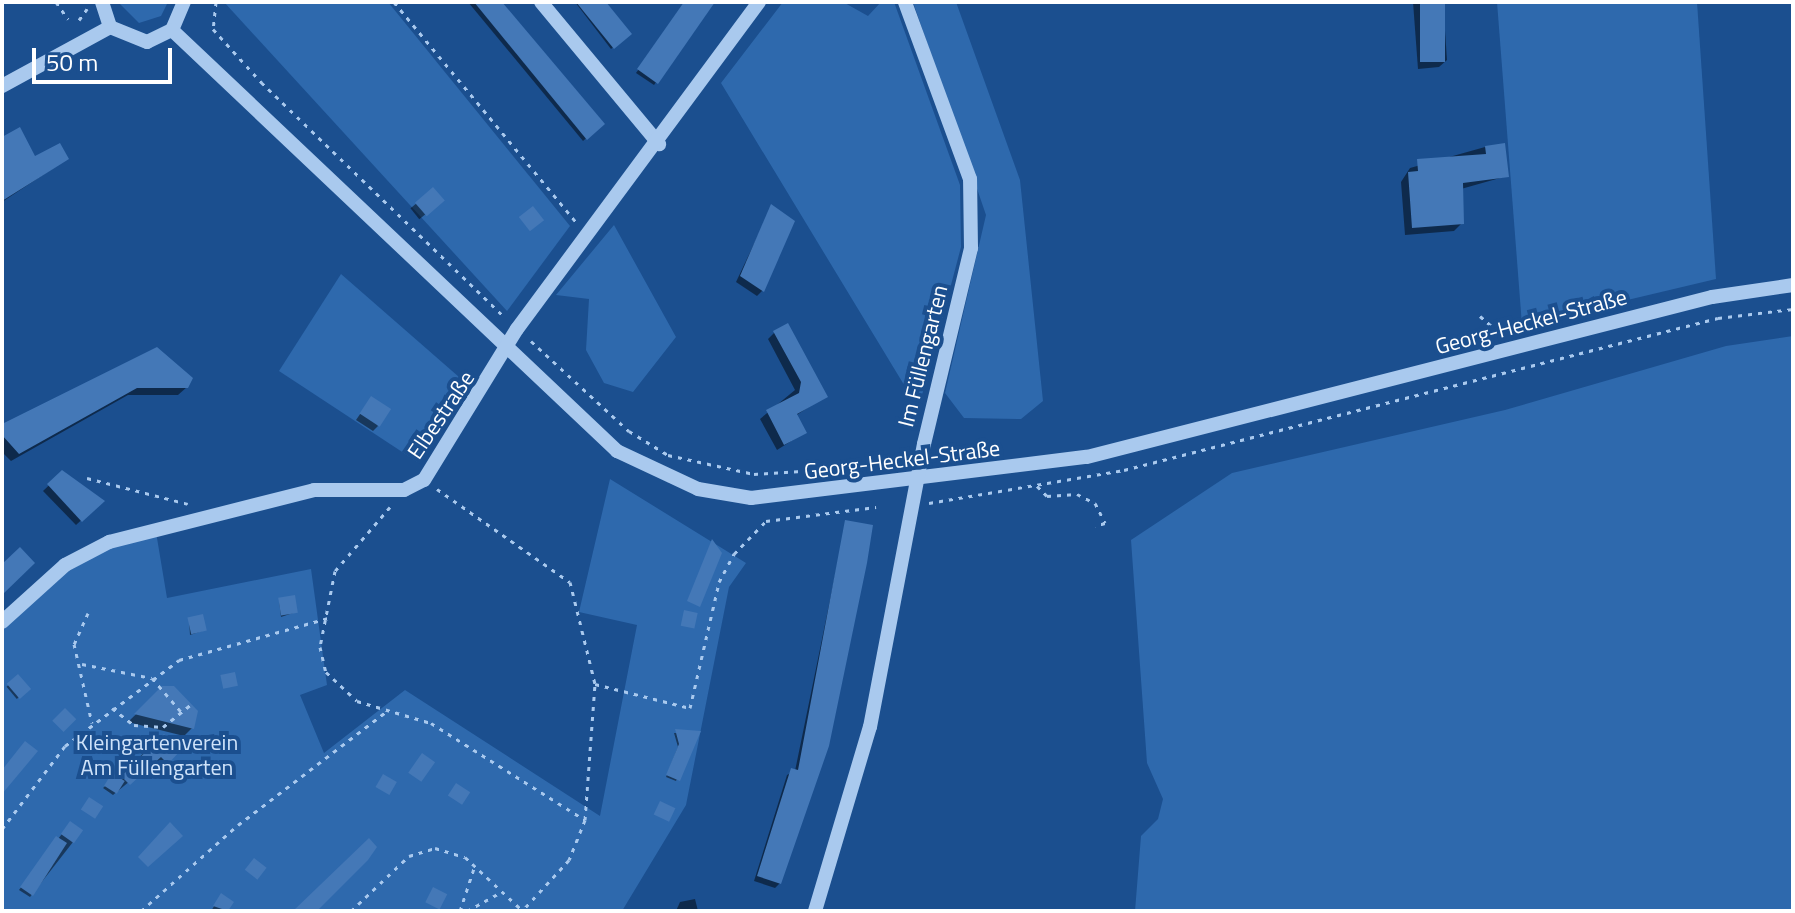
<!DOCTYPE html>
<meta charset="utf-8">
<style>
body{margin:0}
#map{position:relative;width:1795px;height:913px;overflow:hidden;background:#1b4f8f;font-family:"Titillium Web",sans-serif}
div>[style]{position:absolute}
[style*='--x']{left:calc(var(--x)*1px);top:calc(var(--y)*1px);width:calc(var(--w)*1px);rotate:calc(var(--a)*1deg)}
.green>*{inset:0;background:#2e69ad}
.shadow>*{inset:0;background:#0007;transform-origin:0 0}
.building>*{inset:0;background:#4478b7;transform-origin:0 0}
.path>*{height:3px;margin-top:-1.5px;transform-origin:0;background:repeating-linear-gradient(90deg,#a9c9ee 0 4px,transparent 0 10px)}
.minor>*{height:14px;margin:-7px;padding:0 7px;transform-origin:7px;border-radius:7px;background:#a9c9ee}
span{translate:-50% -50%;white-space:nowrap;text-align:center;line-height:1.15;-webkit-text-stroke:8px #1b4f8f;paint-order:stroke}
.street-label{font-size:22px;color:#fff}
.park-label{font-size:22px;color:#cfe3fa}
.frame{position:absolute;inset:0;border:4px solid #fff;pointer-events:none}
.scale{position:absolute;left:32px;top:48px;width:140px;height:36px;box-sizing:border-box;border:4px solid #fff;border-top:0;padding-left:10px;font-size:24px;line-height:28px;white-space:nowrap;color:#fff;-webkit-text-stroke:6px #1b4f8f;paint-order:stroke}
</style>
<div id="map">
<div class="green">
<div style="clip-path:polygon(118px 2px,168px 2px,161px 16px,139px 23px)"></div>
<div style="clip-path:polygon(224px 2px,388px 2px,570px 226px,507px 311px)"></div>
<div style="clip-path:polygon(783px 2px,843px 2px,868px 16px,881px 2px,894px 2px,960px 185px,961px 247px,922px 395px,912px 398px,721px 83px)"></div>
<div style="clip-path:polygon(913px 2px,956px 2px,1020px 180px,1043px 401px,1021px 419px,964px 418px,945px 393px,986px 215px)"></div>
<div style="clip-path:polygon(1497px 2px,1697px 2px,1716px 279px,1522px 325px)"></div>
<div style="clip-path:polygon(614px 225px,676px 337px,633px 392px,604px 383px,586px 350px,589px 299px,556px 295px)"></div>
<div style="clip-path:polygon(341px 274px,467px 384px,419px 463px,279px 371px)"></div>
<div style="clip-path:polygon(1793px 336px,1793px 911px,1135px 911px,1141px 836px,1158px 819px,1163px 799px,1147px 763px,1131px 540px,1232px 473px,1505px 410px,1726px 346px)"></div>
<div style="clip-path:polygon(610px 479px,746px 563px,729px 587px,686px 805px,622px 911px,2px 911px,2px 631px,60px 576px,109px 548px,156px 532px,167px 598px,311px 569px,327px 685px,300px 695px,324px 753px,405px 690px,600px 816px,637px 625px,579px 612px)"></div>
</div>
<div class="shadow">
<div style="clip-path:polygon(468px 2px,500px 2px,602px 124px,583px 141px)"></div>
<div style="clip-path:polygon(575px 2px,604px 2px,629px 33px,611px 49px)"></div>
<div style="clip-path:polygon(686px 2px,714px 2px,654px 85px,636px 73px)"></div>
<div style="clip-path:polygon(1413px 2px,1443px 2px,1447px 60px,1439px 67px,1418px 69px)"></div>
<div style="clip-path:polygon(2px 139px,35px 159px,67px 159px,2px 202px)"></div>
<div style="clip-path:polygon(1485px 147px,1507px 176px,1461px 189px,1462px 223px,1454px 231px,1405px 235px,1401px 182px,1410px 168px)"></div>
<div style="left:433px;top:190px;width:14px;height:29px;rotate:51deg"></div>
<div style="clip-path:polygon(772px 206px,762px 291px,757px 296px,736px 282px)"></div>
<div style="clip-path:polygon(775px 332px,826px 396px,795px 416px,804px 433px,777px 450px,760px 419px,795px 390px,768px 339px)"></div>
<div style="clip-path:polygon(156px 350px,187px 387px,178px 395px,128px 395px,11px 461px,2px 452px,2px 426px)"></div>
<div style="clip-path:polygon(367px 404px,378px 426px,373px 431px,356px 420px)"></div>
<div style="clip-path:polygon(63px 472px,102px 501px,76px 525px,43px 491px)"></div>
<div style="clip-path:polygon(846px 522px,780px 883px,775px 888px,754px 881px,787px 775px,795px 771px)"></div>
<div style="clip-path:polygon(279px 600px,296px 612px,281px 617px)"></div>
<div style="clip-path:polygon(189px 620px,205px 630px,190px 635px)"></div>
<div style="left:18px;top:677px;width:16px;height:15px;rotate:50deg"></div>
<div style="clip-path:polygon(163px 688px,192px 728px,184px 736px,128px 722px)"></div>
<div style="clip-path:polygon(674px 733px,698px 733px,676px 781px,666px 777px,678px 747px)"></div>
<div style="clip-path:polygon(164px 736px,178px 750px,160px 769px,153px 762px,113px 795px,103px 788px)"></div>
<div style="clip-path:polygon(68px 826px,73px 842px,30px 897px,19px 890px)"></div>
<div style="clip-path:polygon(220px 897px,232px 902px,226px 911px,211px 911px)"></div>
<div style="clip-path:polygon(695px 899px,698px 911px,676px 911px,680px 902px)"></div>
</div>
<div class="building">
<div style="clip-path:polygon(474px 2px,502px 2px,605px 124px,587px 140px)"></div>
<div style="clip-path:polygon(576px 2px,606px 2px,632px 34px,614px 49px)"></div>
<div style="clip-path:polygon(684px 2px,715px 2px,658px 84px,637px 69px)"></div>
<div style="left:1420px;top:2px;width:25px;height:60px"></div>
<div style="clip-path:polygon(20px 127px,35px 156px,60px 143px,69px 159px,2px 201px,2px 137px)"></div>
<div style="clip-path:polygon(1505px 143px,1509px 177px,1463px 183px,1464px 224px,1412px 228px,1408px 172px,1418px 171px,1417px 159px,1486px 154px,1485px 146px)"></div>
<div style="left:433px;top:187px;width:18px;height:24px;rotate:49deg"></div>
<div style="clip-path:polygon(771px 204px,795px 221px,764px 292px,740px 276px)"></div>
<div style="left:533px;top:206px;width:18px;height:18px;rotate:52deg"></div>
<div style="clip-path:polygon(788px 323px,828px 397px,797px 414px,807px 433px,784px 445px,766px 410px,799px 393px,801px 382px,773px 331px)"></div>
<div style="clip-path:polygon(157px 347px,193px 378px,188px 388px,137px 388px,19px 454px,2px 435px,2px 424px)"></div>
<div style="left:371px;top:396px;width:24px;height:21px;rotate:33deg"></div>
<div style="clip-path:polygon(62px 470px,105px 501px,82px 522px,47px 484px)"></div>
<div style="clip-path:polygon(845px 520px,873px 525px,867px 563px,829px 746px,781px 884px,757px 876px,791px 768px,798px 770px)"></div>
<div style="clip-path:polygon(712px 539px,722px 553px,700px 607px,687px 601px)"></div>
<div style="clip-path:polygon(20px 547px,35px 563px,2px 595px,2px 564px)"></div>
<div style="left:295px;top:595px;width:18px;height:17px;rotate:81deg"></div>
<div style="left:684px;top:610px;width:14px;height:16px;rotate:12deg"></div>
<div style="left:203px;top:614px;width:17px;height:16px;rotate:77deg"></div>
<div style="left:235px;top:672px;width:14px;height:15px;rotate:78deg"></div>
<div style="left:18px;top:674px;width:20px;height:15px;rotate:49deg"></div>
<div style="clip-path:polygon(162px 686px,174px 686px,198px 711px,194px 729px,134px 714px)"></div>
<div style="left:65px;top:708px;width:16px;height:18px;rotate:45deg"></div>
<div style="clip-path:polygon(675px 729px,701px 731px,680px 781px,666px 775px,679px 744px)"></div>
<div style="clip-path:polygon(164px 734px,181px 750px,168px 764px,161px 757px,130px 785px,121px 776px)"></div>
<div style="clip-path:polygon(25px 741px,38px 751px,2px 794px,2px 770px)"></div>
<div style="left:422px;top:753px;width:16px;height:24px;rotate:35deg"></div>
<div style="left:112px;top:773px;width:15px;height:15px;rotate:32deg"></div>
<div style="left:383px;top:774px;width:16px;height:15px;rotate:30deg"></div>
<div style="left:456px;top:783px;width:17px;height:15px;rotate:33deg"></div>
<div style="left:89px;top:797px;width:17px;height:15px;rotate:33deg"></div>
<div style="left:660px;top:801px;width:17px;height:15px;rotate:25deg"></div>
<div style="left:70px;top:821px;width:16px;height:16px;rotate:35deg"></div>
<div style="clip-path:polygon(170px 822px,183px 836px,148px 867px,138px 857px)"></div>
<div style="clip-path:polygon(56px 836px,67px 843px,33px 896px,20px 887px)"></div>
<div style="clip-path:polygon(369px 838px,377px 847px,368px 860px,317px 911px,293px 911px)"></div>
<div style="left:254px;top:858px;width:16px;height:15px;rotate:38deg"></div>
<div style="left:433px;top:887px;width:16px;height:17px;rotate:27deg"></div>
<div style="clip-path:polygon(221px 893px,234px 902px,228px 911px,213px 906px)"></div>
</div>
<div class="path">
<div style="--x:56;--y:2;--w:21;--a:55"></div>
<div style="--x:216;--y:2;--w:27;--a:96"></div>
<div style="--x:213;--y:29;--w:72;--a:47.8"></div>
<div style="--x:261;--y:82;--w:338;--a:44"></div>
<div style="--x:394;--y:2;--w:287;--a:50.4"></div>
<div style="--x:79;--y:20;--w:14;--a:-54"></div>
<div style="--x:1480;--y:316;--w:20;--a:41"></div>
<div style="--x:1495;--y:329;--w:70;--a:-9.9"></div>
<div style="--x:531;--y:341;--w:133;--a:42.6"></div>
<div style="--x:629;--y:431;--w:46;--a:31.6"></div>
<div style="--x:668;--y:455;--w:88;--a:12.5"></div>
<div style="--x:754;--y:474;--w:111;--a:-3.6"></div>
<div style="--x:87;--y:478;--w:104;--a:14.4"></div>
<div style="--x:1037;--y:486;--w:14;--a:45"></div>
<div style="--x:1047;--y:496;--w:30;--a:-4"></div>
<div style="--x:1077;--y:494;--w:20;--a:27"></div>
<div style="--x:1095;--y:503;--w:22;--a:63"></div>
<div style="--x:1105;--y:523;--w:10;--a:163"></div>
<div style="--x:437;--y:489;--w:162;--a:35"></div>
<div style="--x:570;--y:582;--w:105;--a:76.2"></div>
<div style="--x:595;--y:684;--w:98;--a:14.2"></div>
<div style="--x:690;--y:708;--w:129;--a:-77"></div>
<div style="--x:719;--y:582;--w:32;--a:-62"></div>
<div style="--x:734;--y:554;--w:46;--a:-45.9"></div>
<div style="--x:766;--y:521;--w:111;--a:-7.3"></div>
<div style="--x:929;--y:503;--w:198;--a:-9.6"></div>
<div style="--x:1124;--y:470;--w:613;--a:-14.35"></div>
<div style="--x:1718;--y:318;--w:76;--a:-6.8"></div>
<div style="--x:390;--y:507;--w:84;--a:130.7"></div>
<div style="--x:335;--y:571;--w:77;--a:101.2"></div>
<div style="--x:320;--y:647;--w:26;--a:77"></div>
<div style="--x:326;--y:672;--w:42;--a:43.1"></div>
<div style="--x:357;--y:701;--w:77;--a:16.6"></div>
<div style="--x:431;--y:723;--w:182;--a:32.2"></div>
<div style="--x:585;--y:820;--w:43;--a:111.8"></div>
<div style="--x:569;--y:860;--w:68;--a:132.6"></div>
<div style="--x:88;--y:613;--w:34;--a:114"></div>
<div style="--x:74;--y:644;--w:81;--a:77.2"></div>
<div style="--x:82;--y:664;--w:71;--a:11.3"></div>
<div style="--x:152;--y:678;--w:48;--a:49.3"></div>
<div style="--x:112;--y:708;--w:28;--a:38"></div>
<div style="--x:134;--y:725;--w:29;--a:4"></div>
<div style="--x:163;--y:727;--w:35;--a:-39"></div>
<div style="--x:585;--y:820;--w:136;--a:-85.8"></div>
<div style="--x:2;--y:829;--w:104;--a:-52.8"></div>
<div style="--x:65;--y:746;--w:143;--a:-37"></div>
<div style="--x:179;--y:660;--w:155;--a:-15.7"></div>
<div style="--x:141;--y:911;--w:130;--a:-41.6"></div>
<div style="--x:238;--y:825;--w:188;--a:-37.4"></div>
<div style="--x:351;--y:911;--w:80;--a:-43.5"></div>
<div style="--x:409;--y:856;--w:27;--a:-17"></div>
<div style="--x:435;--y:848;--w:31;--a:17"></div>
<div style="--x:465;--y:857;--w:79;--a:43"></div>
<div style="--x:460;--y:911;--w:48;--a:-71.9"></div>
<div style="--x:467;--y:911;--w:39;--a:-29"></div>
</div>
<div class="minor">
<div style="--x:102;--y:2;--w:26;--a:72"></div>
<div style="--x:110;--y:27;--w:40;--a:22"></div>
<div style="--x:147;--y:42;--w:28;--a:-26"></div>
<div style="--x:172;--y:30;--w:30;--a:-67"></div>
<div style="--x:541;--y:2;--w:185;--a:50.3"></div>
<div style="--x:172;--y:30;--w:613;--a:43.41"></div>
<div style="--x:617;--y:451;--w:89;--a:25.1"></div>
<div style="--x:698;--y:489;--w:54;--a:9.6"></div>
<div style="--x:751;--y:498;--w:338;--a:-7"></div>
<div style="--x:1087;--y:457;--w:645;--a:-14.36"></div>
<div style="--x:1712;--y:297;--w:82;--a:-8.4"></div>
<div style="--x:2;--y:86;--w:123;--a:-28.6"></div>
<div style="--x:2;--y:622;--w:85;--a:-42.1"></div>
<div style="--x:65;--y:565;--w:50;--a:-27.6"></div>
<div style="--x:109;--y:542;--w:211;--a:-14.2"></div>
<div style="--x:314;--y:490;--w:90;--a:0"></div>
<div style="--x:404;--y:490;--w:22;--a:-27"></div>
<div style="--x:424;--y:480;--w:177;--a:-58.4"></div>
<div style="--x:517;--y:329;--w:407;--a:-53.5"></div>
<div style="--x:815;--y:911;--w:192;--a:-73.4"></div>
<div style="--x:870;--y:727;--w:288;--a:-79.2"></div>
<div style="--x:924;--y:444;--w:202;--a:-76.5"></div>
<div style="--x:971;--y:248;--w:69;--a:-90.8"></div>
<div style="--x:970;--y:179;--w:189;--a:-110.2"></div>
</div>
<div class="street-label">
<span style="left:1531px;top:322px;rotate:-15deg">Georg-Heckel-Straße</span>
<span style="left:923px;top:356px;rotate:-76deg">Im Füllengarten</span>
<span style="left:441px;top:415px;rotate:-56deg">Elbestraße</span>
<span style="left:902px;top:460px;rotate:-7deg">Georg-Heckel-Straße</span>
</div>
<div class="park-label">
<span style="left:157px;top:755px">Kleingartenverein<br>Am Füllengarten</span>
</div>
<div class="frame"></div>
<div class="scale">50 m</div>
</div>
